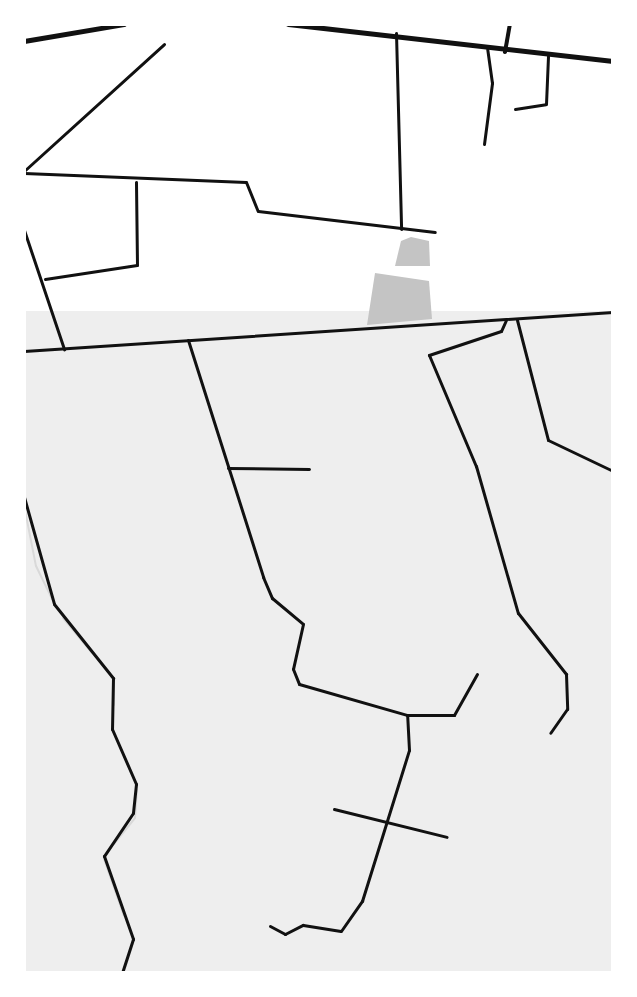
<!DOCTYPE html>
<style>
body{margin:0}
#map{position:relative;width:637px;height:997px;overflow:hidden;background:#fff;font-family:"Open Sans",sans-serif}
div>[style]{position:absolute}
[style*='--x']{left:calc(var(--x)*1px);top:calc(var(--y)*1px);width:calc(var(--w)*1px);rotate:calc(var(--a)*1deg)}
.green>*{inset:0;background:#eee;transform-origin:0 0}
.stream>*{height:2px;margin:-1px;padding:0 1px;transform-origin:1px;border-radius:1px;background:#d9d9d9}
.building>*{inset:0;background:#c4c4c4}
.minor>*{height:3px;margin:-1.5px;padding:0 1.5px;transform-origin:1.5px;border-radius:1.5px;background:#111}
.tertiary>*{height:4px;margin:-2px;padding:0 2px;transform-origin:2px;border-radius:2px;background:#111}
.secondary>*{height:5px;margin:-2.5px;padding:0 2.5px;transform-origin:2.5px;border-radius:2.5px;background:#111}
span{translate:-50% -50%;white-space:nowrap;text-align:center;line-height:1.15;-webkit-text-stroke:7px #fff;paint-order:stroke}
.frame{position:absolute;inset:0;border:26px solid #fff;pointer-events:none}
</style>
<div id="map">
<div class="green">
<div style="left:613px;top:311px;width:662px;height:590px;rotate:90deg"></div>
</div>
<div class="stream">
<div style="--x:24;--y:505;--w:62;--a:78.9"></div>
<div style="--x:36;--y:566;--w:37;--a:64"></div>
<div style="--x:63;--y:618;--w:45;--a:50.4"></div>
<div style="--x:114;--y:684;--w:21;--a:90"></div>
<div style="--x:114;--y:844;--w:33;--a:-51"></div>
<div style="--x:135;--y:818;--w:28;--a:-86"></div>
<div style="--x:104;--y:859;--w:60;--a:70.7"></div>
<div style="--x:124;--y:972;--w:34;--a:-73"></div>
</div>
<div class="building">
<div style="clip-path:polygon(411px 237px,429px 241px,430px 266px,395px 266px,401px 241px)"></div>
<div style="clip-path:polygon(375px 273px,429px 281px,432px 319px,367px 325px)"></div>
</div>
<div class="minor">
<div style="--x:396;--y:33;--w:196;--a:88.5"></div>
<div style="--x:515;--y:109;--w:31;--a:-9"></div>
<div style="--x:546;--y:104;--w:48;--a:-87.6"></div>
<div style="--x:484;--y:144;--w:62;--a:-82.5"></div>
<div style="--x:492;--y:83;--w:34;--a:-98"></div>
<div style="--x:24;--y:171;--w:189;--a:-42.2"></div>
<div style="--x:24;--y:173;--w:222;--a:2.3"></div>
<div style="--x:246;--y:182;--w:31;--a:68"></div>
<div style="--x:258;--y:211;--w:178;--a:6.8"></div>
<div style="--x:24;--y:230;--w:126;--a:71.4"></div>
<div style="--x:45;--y:279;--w:93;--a:-8.7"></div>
<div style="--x:137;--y:265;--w:83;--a:-90.7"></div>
<div style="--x:506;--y:320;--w:12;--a:114"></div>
<div style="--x:501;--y:331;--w:76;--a:161.6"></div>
<div style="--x:429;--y:355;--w:121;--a:67.1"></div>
<div style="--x:476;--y:466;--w:153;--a:74.1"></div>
<div style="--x:518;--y:613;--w:78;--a:51.8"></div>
<div style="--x:566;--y:674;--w:35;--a:88"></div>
<div style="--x:567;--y:709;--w:29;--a:125"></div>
<div style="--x:517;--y:320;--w:124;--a:75.5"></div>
<div style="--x:548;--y:440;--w:72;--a:25.5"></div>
<div style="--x:188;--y:340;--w:249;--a:72.4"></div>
<div style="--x:263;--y:577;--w:23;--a:67"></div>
<div style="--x:272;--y:598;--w:40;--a:40"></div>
<div style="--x:303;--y:624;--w:46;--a:102.5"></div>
<div style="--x:293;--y:669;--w:16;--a:68"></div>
<div style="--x:299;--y:684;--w:112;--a:16"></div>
<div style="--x:407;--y:715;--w:47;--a:0"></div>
<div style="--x:454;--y:715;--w:47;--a:-60.7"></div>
<div style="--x:24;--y:351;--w:590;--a:-3.79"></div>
<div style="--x:228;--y:468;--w:81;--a:0.7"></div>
<div style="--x:24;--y:497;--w:111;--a:74.3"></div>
<div style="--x:54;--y:604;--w:95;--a:51.4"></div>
<div style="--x:113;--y:678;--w:51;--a:91.1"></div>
<div style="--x:112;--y:729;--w:60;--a:66.4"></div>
<div style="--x:136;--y:784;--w:29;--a:96"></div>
<div style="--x:133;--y:813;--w:52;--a:124"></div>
<div style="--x:104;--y:856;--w:88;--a:70.7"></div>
<div style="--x:133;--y:939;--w:36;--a:108"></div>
<div style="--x:334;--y:809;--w:116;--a:13.9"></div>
<div style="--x:270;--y:926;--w:17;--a:28"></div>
<div style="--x:285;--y:934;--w:20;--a:-27"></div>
<div style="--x:303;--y:925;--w:38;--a:9"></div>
<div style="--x:341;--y:931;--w:37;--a:-55"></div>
<div style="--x:362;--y:901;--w:158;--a:-72.7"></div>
<div style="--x:409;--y:750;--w:35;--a:-93"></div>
</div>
<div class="tertiary">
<div style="--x:505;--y:52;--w:28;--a:-80"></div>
</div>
<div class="secondary">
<div style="--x:288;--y:24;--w:327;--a:6.5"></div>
<div style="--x:24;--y:41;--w:101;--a:-9.6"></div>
</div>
<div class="frame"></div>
</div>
